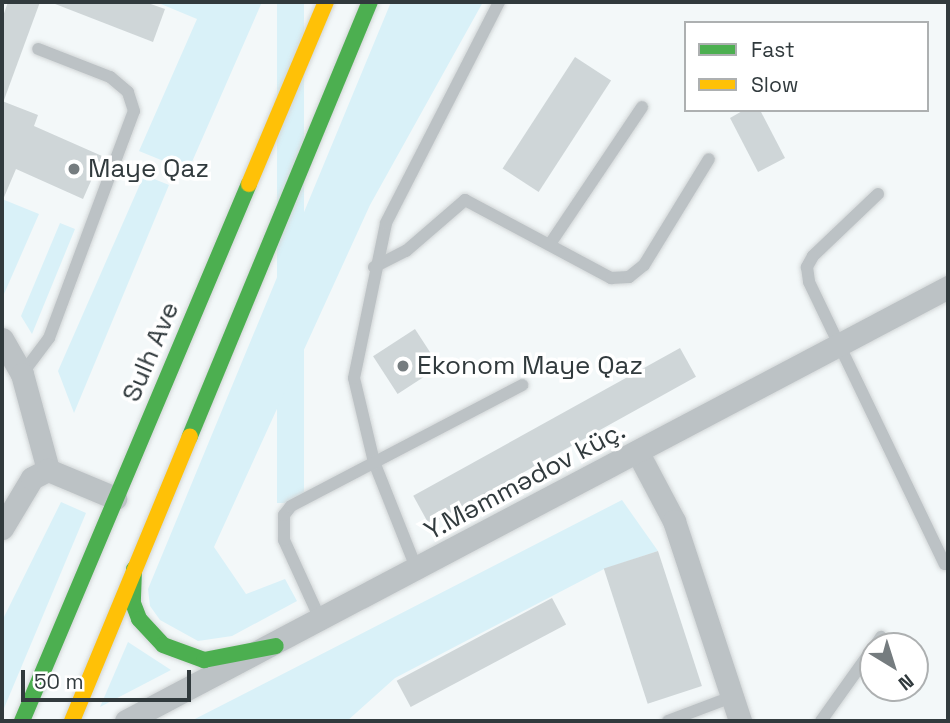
<!DOCTYPE html>
<meta charset="utf-8">
<style>
body{margin:0}
#map{position:relative;width:950px;height:723px;overflow:hidden;background:#f3f8f9;font-family:"Space Grotesk",sans-serif}
div>[style]{position:absolute}
[style*='--x']{left:calc(var(--x)*1px);top:calc(var(--y)*1px);width:calc(var(--w)*1px);rotate:calc(var(--a)*1deg)}
.green>*{inset:0;background:#d9f1f8;transform-origin:0 0}
.building>*{inset:0;background:#cfd6d8;transform-origin:0 0}
.roads{filter:drop-shadow(0 0 2px #d1d5d6) drop-shadow(0 0 2px #d1d5d6)}
.lane>*{height:12px;margin:-6px;padding:0 6px;transform-origin:6px;border-radius:6px;background:#bcc2c5}
.street>*{height:23px;margin:-11.5px;padding:0 11.5px;transform-origin:11.5px;border-radius:11.5px;background:#bcc2c5}
.fast>*{height:16px;margin:-8px;padding:0 8px;transform-origin:8px;border-radius:8px;background:#4caf50}
.slow>*{height:16px;margin:-8px;padding:0 8px;transform-origin:8px;border-radius:8px;background:#ffc107}
.dots>*{width:19px;height:19px;translate:-50% -50%;box-sizing:border-box;border:4px solid #fff;border-radius:50%}
span{translate:-50% -50%;white-space:nowrap;text-align:center;line-height:1.15;-webkit-text-stroke:7px #fff;paint-order:stroke}
.poi-label{font-size:26px;color:#313a3d}
.left{translate:0 -50%;text-align:left}
.street-label{font-size:26px;color:#313a3d}
.frame{position:absolute;inset:0;border:4px solid #313a3d;pointer-events:none}
.legend{position:absolute;left:684px;top:21px;width:245px;height:91px;box-sizing:border-box;background:#fff;border:2px solid #adb0b1;margin:0;padding:9px 12px;list-style:none;font-size:21px;color:#313a3d}
.legend li{display:flex;align-items:center;gap:14px;height:35px}
.legend b{width:35px;border:2px solid #adb0b1}
.north{position:absolute;left:859px;top:632px;width:70px;height:70px;box-sizing:border-box;background:#fff;border:2px solid #adb0b1;border-radius:50%;rotate:142deg;font-size:19px;font-weight:700;line-height:28px;text-align:center;color:#313a3d}
.north::after{content:'';display:block;margin:auto;width:24px;height:32px;background:#757c7f;clip-path:polygon(50% 0,100% 100%,50% 72%,0 100%)}
.scale{position:absolute;left:21px;top:670px;width:170px;height:32px;box-sizing:border-box;border:4px solid #313a3d;border-top:0;padding-left:9px;font-size:21px;line-height:24px;white-space:nowrap;color:#313a3d;-webkit-text-stroke:5px #fff;paint-order:stroke}
</style>
<div id="map">
<div class="green">
<div style="clip-path:polygon(156px 2px,262px 2px,188px 171px,139px 151px,197px 19px)"></div>
<div style="left:277px;top:2px;width:27px;height:501px"></div>
<div style="clip-path:polygon(391px 2px,483px 2px,370px 205px,214px 547px,246px 594px,285px 579px,297px 601px,232px 636px,198px 641px,160px 620px,150px 606px,148px 589px)"></div>
<div style="clip-path:polygon(144px 175px,169px 185px,74px 413px,58px 371px)"></div>
<div style="clip-path:polygon(2px 199px,39px 214px,4px 294px,2px 289px)"></div>
<div style="clip-path:polygon(60px 223px,75px 229px,32px 334px,21px 316px)"></div>
<div style="clip-path:polygon(622px 500px,658px 551px,604px 569px,395px 678px,347px 721px,191px 721px)"></div>
<div style="clip-path:polygon(61px 502px,86px 513px,2px 713px,2px 621px)"></div>
<div style="clip-path:polygon(128px 642px,171px 670px,100px 707px)"></div>
</div>
<div class="building">
<div style="clip-path:polygon(8px 2px,40px 2px,4px 100px,2px 19px)"></div>
<div style="clip-path:polygon(50px 2px,145px 2px,165px 9px,153px 42px)"></div>
<div style="left:575px;top:57px;width:43px;height:133px;rotate:33deg"></div>
<div style="clip-path:polygon(2px 101px,38px 115px,34px 126px,102px 156px,83px 199px,16px 169px,2px 202px)"></div>
<div style="clip-path:polygon(744px 110px,760px 110px,785px 158px,758px 172px,730px 118px)"></div>
<div style="left:415px;top:329px;width:45px;height:50px;rotate:57deg"></div>
<div style="left:680px;top:348px;width:33px;height:305px;rotate:61deg"></div>
<div style="left:658px;top:551px;width:142px;height:57px;rotate:72deg"></div>
<div style="left:552px;top:598px;width:30px;height:176px;rotate:62deg"></div>
</div>
<div class="roads">
<div class="lane">
<div style="--x:878;--y:194;--w:90;--a:136.4"></div>
<div style="--x:813;--y:256;--w:13;--a:119"></div>
<div style="--x:807;--y:267;--w:15;--a:82"></div>
<div style="--x:809;--y:282;--w:313;--a:64.3"></div>
<div style="--x:550;--y:244;--w:165;--a:-56.1"></div>
<div style="--x:374;--y:267;--w:36;--a:-27"></div>
<div style="--x:406;--y:251;--w:78;--a:-40.8"></div>
<div style="--x:465;--y:200;--w:166;--a:28.1"></div>
<div style="--x:611;--y:278;--w:18;--a:-3"></div>
<div style="--x:629;--y:277;--w:19;--a:-39"></div>
<div style="--x:644;--y:265;--w:124;--a:-58.5"></div>
<div style="--x:22;--y:374;--w:45;--a:-53.1"></div>
<div style="--x:49;--y:338;--w:242;--a:-69.5"></div>
<div style="--x:134;--y:111;--w:20;--a:-108"></div>
<div style="--x:128;--y:92;--w:23;--a:-140"></div>
<div style="--x:110;--y:77;--w:77;--a:-158.7"></div>
<div style="--x:417;--y:570;--w:116;--a:-111.7"></div>
<div style="--x:374;--y:462;--w:86;--a:-103.4"></div>
<div style="--x:354;--y:378;--w:158;--a:-78.3"></div>
<div style="--x:386;--y:223;--w:248;--a:-62.9"></div>
<div style="--x:321;--y:621;--w:89;--a:-114.6"></div>
<div style="--x:284;--y:540;--w:25;--a:-90"></div>
<div style="--x:284;--y:515;--w:11;--a:-52"></div>
<div style="--x:291;--y:506;--w:261;--a:-27.6"></div>
<div style="--x:875;--y:646;--w:11;--a:-56"></div>
<div style="--x:668;--y:721;--w:68;--a:-20.6"></div>
<div style="--x:821;--y:721;--w:90;--a:-54.5"></div>
</div>
<div class="street">
<div style="--x:2;--y:339;--w:40;--a:60.3"></div>
<div style="--x:22;--y:374;--w:99;--a:74.8"></div>
<div style="--x:638;--y:453;--w:77;--a:62.1"></div>
<div style="--x:674;--y:521;--w:211;--a:71.7"></div>
<div style="--x:2;--y:528;--w:58;--a:-59"></div>
<div style="--x:32;--y:478;--w:18;--a:-27"></div>
<div style="--x:48;--y:470;--w:73;--a:22.7"></div>
<div style="--x:126;--y:721;--w:930;--a:-27.83"></div>
</div>
<div class="fast">
<div style="--x:190;--y:436;--w:470;--a:-67.5"></div>
<div style="--x:134;--y:569;--w:34;--a:92"></div>
<div style="--x:133;--y:603;--w:17;--a:69"></div>
<div style="--x:139;--y:619;--w:35;--a:47"></div>
<div style="--x:163;--y:645;--w:44;--a:20.1"></div>
<div style="--x:204;--y:660;--w:73;--a:-11"></div>
<div style="--x:22;--y:721;--w:583;--a:-67.09"></div>
</div>
<div class="slow">
<div style="--x:249;--y:184;--w:198;--a:-67.1"></div>
<div style="--x:72;--y:721;--w:308;--a:-67.5"></div>
</div>
</div>
<div class="dots">
<div style="left:74px;top:169px;background:#757c7f"></div>
<div style="left:403px;top:366px;background:#757c7f"></div>
</div>
<div class="poi-label">
<span class="left" style="left:88px;top:169px">Maye Qaz</span>
<span class="left" style="left:417px;top:366px">Ekonom Maye Qaz</span>
</div>
<div class="street-label">
<span style="left:151px;top:352px;rotate:-67deg">Sulh Ave</span>
<span style="left:525px;top:481px;rotate:-28deg">Y.Məmmədov küç.</span>
</div>
<div class="frame"></div>
<ul class="legend">
<li><b style="height:9px;background:#4caf50"></b>Fast</li>
<li><b style="height:9px;background:#ffc107"></b>Slow</li>
</ul>
<div class="north">N</div>
<div class="scale">50 m</div>
</div>
